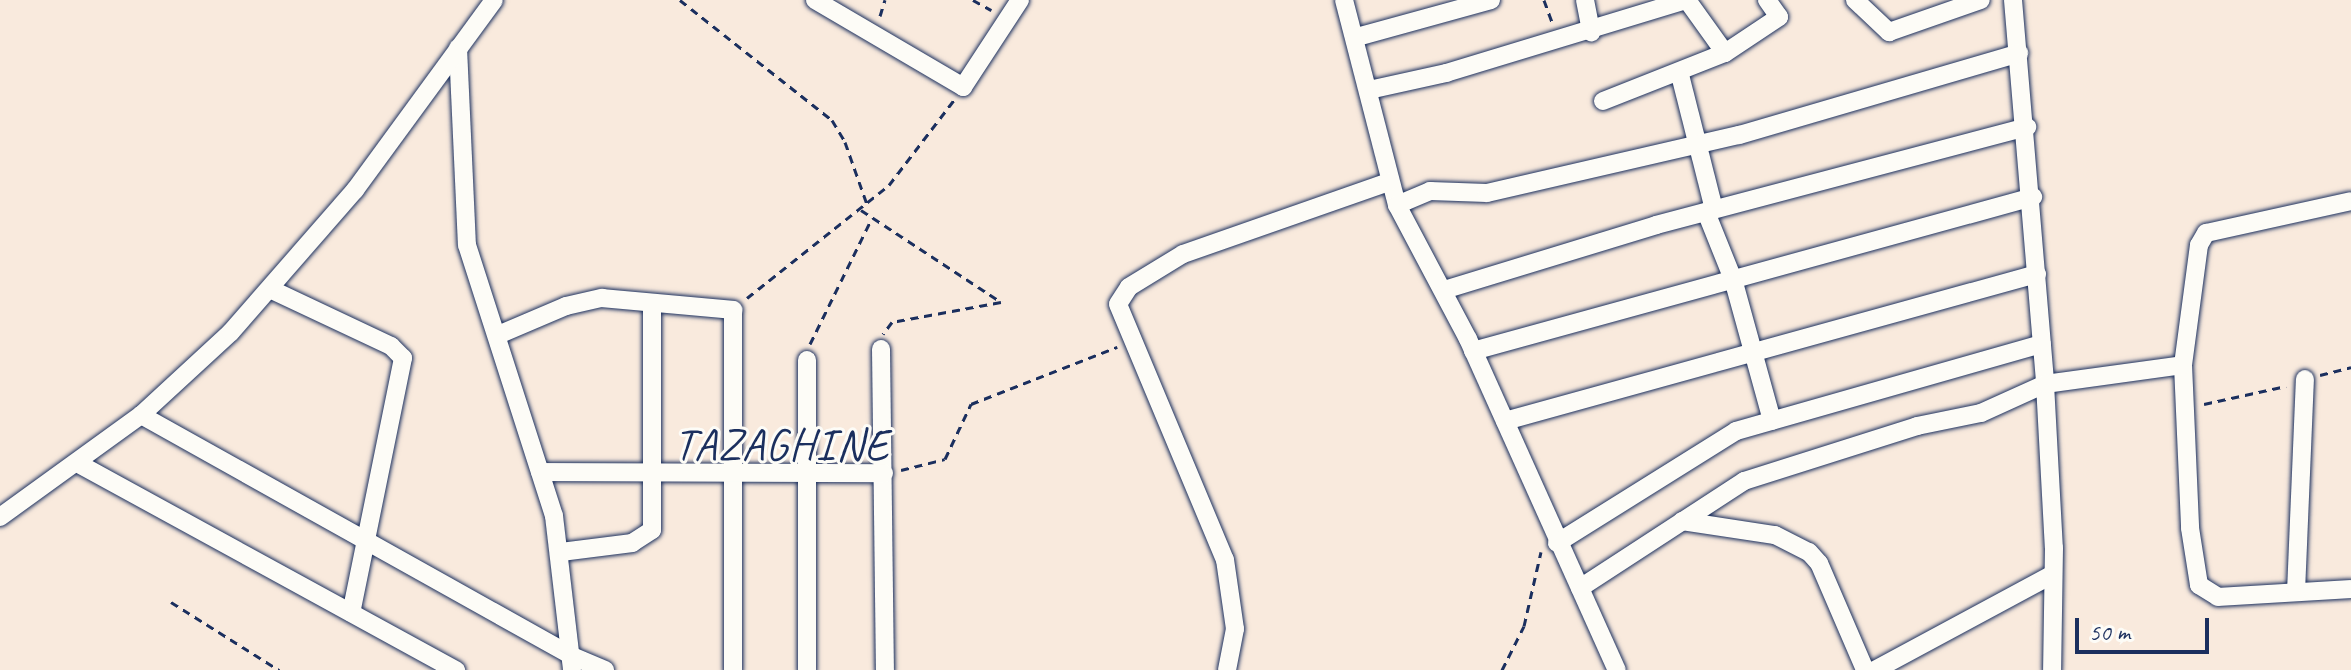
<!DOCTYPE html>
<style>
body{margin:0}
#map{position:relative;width:2351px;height:670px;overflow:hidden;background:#f9eadd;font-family:Caveat,sans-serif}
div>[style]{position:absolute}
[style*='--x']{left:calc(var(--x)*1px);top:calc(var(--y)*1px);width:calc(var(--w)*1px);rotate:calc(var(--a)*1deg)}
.path>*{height:3px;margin-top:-1.5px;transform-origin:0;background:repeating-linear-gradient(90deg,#1b2f5e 0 8px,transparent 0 14px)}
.roads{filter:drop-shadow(0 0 2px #1b2f5e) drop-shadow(0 0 2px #1b2f5e)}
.minor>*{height:18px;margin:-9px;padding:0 9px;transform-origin:9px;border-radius:9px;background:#fdfcf7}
span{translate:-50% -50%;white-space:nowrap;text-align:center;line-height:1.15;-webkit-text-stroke:6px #fdfcf7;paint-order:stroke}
.quarter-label{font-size:44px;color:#1b2f5e;letter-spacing:2px}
.scale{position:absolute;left:2075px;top:618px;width:134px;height:36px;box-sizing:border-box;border:4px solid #1b2f5e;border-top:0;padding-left:10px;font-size:24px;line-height:28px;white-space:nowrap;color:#1b2f5e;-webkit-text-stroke:6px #fdfcf7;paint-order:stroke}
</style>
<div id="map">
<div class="path">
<div style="--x:680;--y:0;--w:194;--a:38.3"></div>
<div style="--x:832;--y:120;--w:26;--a:59"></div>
<div style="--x:845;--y:142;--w:66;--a:70.5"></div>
<div style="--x:973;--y:0;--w:21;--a:29"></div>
<div style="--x:1544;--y:0;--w:23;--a:70"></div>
<div style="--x:880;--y:16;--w:17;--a:-73"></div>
<div style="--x:861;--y:210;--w:168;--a:33.3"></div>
<div style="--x:1001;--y:302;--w:111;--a:169.6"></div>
<div style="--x:892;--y:322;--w:15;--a:127"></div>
<div style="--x:747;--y:298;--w:181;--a:-38.5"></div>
<div style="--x:889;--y:185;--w:107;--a:-52.6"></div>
<div style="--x:810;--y:344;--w:140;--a:-63.8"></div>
<div style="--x:2320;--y:375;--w:32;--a:-14"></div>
<div style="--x:2204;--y:404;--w:84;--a:-12.4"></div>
<div style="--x:901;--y:470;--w:45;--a:-14"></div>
<div style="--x:945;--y:459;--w:61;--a:-64.7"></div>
<div style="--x:971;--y:404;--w:157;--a:-21.3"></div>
<div style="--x:171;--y:602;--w:128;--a:32.2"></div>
<div style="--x:1502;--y:670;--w:49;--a:-63.4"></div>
<div style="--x:1524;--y:626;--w:76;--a:-77.1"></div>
</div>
<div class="roads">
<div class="minor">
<div style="--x:815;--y:0;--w:172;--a:30.4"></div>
<div style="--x:963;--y:87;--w:104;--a:-56.8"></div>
<div style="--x:1344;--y:0;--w:212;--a:75.5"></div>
<div style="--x:1397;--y:205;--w:152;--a:62.1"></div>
<div style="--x:1468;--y:339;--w:363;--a:65.8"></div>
<div style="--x:1585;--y:0;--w:33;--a:79"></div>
<div style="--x:1687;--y:0;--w:65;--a:54.4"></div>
<div style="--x:1855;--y:0;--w:47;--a:43.3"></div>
<div style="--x:1889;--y:32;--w:97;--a:-19.2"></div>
<div style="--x:2013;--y:0;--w:385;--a:85.2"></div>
<div style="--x:2045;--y:384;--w:164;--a:86.9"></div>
<div style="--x:2054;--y:548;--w:122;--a:90.9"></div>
<div style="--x:1357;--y:37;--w:139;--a:-15.4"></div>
<div style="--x:458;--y:48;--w:197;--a:87.4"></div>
<div style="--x:467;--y:245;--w:285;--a:72.2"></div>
<div style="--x:554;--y:516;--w:155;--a:83.3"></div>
<div style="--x:1680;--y:75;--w:138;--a:75.8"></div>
<div style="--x:1369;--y:90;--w:79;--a:-12.4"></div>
<div style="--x:1446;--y:73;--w:252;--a:-16.9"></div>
<div style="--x:1603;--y:101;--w:131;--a:-21.5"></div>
<div style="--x:1725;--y:53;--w:65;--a:-33.7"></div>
<div style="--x:1779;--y:17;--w:21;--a:-125"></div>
<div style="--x:1397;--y:205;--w:36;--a:-23"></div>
<div style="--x:1430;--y:191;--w:57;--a:2"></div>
<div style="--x:1487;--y:193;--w:259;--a:-13"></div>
<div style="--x:1739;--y:135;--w:292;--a:-16.3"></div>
<div style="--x:1706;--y:212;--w:72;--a:68.1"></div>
<div style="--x:1733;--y:279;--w:147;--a:74.6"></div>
<div style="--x:270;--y:289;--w:134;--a:25.2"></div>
<div style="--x:391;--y:346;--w:17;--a:45"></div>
<div style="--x:403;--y:358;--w:260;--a:101.5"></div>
<div style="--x:1444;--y:290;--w:222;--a:-17"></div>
<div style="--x:1656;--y:225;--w:384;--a:-14.8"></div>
<div style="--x:498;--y:335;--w:74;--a:-23.1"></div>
<div style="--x:566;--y:306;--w:37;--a:-13"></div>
<div style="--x:602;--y:298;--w:132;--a:5.2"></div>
<div style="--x:733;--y:310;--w:360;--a:90"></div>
<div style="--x:881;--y:349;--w:321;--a:89.3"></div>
<div style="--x:1473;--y:351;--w:581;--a:-15.38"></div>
<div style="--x:2183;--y:365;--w:163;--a:87.5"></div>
<div style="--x:2190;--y:528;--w:58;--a:81"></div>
<div style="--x:2199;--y:585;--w:22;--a:32"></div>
<div style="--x:2218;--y:597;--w:133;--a:-3.4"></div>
<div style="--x:141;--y:415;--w:494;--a:29.2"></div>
<div style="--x:572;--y:656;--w:36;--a:23"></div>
<div style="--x:1505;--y:421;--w:552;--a:-15.45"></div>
<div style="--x:79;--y:464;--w:430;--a:28.7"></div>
<div style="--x:540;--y:472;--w:344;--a:0.2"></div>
<div style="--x:0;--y:517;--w:174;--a:-35.9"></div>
<div style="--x:141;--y:415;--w:122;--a:-42.7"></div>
<div style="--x:231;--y:332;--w:189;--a:-48.9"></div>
<div style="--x:355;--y:190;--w:235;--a:-53.8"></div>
<div style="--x:1682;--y:521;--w:94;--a:8.6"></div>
<div style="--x:1775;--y:535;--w:38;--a:27"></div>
<div style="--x:1809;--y:552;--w:15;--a:48"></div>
<div style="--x:1819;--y:563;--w:116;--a:66.7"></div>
<div style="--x:1557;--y:543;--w:211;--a:-32"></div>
<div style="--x:1736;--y:431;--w:318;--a:-15.9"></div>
<div style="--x:561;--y:552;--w:72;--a:-7.2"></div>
<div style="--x:632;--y:543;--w:24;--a:-33"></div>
<div style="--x:652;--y:530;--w:227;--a:-90"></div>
<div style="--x:1580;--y:588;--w:196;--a:-33.1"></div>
<div style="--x:1744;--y:481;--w:182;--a:-17.6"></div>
<div style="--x:1917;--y:426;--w:65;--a:-11.5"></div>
<div style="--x:1981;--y:413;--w:70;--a:-24.4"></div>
<div style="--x:2045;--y:384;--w:139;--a:-7.8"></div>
<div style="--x:2183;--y:365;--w:121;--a:-82.4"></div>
<div style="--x:2199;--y:245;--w:14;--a:-60"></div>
<div style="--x:2206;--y:233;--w:148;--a:-12.4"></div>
<div style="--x:2296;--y:592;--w:213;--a:-87.6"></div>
<div style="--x:807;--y:670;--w:310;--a:-90"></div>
<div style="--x:1227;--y:670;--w:42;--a:-79"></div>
<div style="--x:1235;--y:629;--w:70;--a:-98.2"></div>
<div style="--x:1225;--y:560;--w:277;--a:-112.7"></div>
<div style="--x:1118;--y:304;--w:20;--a:-57"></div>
<div style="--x:1129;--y:287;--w:63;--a:-31.4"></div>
<div style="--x:1183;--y:254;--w:218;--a:-19.3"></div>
<div style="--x:1875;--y:670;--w:202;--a:-28.3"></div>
</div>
</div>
<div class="quarter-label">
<span style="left:782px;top:445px">TAZAGHINE</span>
</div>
<div class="scale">50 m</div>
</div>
